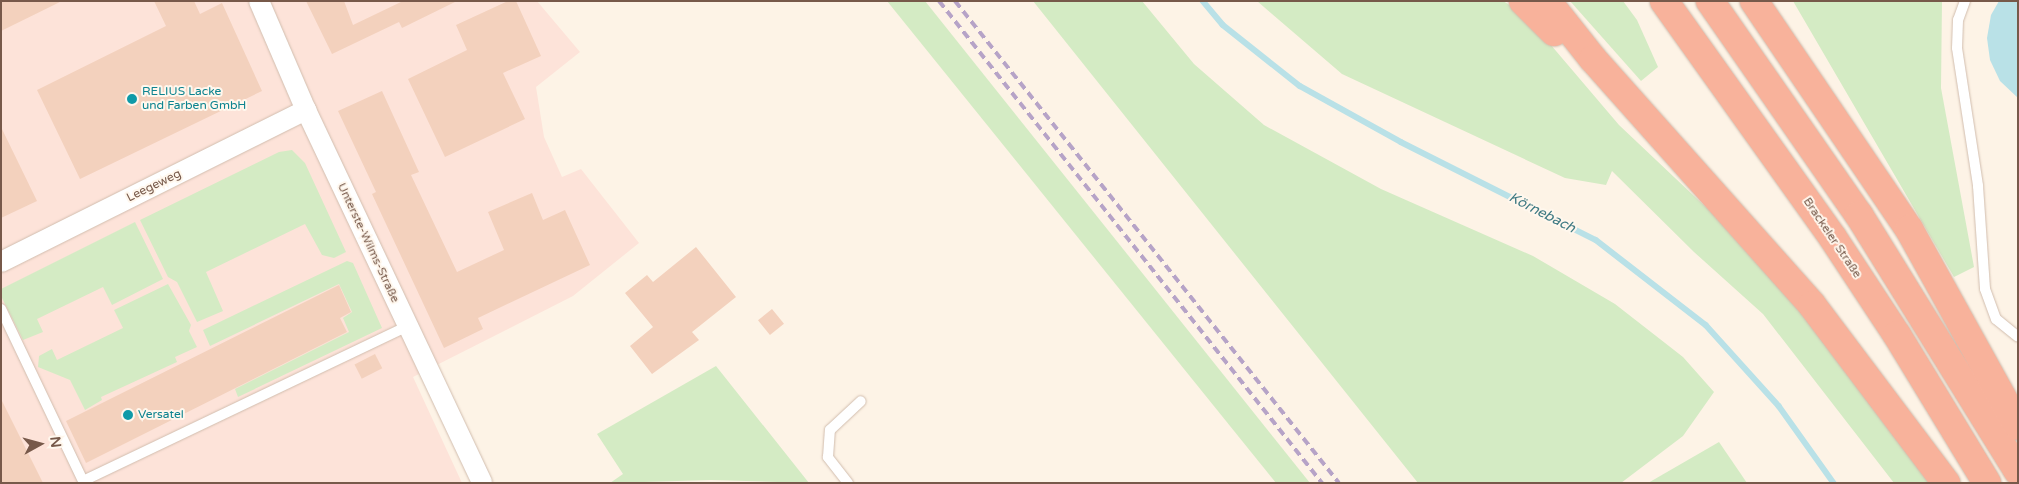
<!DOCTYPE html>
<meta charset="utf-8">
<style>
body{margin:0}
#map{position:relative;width:2019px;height:484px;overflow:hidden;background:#fdf3e6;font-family:"Varela Round",sans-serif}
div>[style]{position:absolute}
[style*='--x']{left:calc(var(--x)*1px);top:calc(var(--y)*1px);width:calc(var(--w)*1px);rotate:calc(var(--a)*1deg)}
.commercial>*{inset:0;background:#fde3d9}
.green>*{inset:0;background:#d4ebc4}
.water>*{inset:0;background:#b9e1e7}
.stream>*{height:5.5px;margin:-2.75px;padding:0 2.75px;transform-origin:2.75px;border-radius:2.75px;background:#b9e1e7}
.building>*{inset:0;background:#f3d1bd;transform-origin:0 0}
.roads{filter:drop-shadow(0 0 1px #d1bdae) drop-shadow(0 0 1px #d1bdae)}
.lane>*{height:10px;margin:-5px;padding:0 5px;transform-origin:5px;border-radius:5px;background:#fff}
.street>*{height:20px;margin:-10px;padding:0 10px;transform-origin:10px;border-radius:10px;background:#fff}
.highway>*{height:28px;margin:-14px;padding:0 14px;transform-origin:14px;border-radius:14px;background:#f8b29b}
.rail>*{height:4px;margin-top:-2px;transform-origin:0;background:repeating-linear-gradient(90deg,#b6a3c7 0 8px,transparent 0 13px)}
.dots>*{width:14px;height:14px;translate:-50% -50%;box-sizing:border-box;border:2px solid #fff7ed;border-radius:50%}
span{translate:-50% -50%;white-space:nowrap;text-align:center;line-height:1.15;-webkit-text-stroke:4px #fff7ed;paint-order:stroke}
.culture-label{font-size:12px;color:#0d838f}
.left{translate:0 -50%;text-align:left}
.street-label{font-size:12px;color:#77594a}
.water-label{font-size:14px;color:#3f7a83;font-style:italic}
.frame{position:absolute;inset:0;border:2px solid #77594a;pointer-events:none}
.north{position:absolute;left:15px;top:419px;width:50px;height:50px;-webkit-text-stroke:4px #fff7ed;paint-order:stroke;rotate:83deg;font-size:14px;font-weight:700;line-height:20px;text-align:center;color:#77594a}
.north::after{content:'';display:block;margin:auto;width:18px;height:22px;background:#77594a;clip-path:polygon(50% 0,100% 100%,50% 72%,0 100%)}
</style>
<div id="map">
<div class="commercial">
<div style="clip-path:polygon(1px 1px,537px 1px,580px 52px,536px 87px,544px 137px,562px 177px,581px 169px,639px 243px,573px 296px,413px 377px,462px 483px,1px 483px)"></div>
</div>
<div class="green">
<div style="clip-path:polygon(887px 1px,925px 1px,1310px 483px,1276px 483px)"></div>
<div style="clip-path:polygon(1033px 1px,1142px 1px,1194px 64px,1264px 125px,1381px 189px,1533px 256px,1615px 304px,1683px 357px,1714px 392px,1683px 436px,1621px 483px,1418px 483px)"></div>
<div style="clip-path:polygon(1257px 1px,1503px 1px,1508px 4px,1539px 31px,1619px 125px,1749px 248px,1791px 295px,1933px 483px,1894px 483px,1763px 314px,1694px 252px,1612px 171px,1606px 185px,1565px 178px,1342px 74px)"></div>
<div style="clip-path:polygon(1570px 1px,1623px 1px,1637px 20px,1658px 67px,1641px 81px)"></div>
<div style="clip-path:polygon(1793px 1px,1942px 1px,1941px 88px,1974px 267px,1954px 277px)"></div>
<div style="clip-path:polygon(292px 150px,305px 163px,346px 252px,334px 258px,322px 255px,305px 224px,206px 272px,223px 311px,197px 322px,177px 282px,168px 277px,140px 220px,279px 152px)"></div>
<div style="clip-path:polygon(135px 222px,163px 279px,112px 305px,103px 287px,37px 319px,43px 332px,23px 340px,1px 296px,1px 289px)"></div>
<div style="clip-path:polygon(347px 261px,353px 263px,382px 328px,238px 397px,235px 389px,349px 332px,343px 318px,352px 312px,339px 284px,210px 346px,203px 330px)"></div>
<div style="clip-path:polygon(168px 284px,191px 325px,189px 331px,197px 347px,175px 357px,177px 362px,101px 397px,102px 400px,85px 410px,70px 380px,38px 367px,39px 356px,52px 349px,57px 360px,123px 328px,114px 310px)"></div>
<div style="clip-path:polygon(716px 366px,809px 483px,711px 480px,610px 483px,623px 474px,597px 434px)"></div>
<div style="clip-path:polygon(1719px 442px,1747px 483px,1648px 483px)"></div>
</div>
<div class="water">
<div style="clip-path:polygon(1999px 1px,2018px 1px,2018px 98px,2000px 81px,1990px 60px,1987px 38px,1991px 15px)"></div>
</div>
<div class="stream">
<div style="--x:1203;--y:1;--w:31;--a:50"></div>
<div style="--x:1223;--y:25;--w:98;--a:38.4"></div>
<div style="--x:1300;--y:86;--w:115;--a:29"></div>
<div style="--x:1401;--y:142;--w:218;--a:26.7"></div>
<div style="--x:1596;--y:240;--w:139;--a:37.7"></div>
<div style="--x:1706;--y:325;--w:109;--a:48"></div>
<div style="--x:1779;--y:406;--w:95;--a:54.5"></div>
</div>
<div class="building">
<div style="clip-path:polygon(1px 1px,62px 1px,1px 31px)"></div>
<div style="clip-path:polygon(154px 1px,194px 1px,200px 14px,222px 3px,262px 91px,80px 179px,37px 90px,166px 26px)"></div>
<div style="clip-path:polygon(306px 1px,344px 1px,353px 25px,403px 1px,457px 1px,402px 28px,399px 22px,332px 54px)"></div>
<div style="clip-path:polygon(508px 1px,516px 1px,541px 56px,503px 73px,525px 119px,445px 157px,408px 79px,467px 50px,456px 25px)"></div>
<div style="clip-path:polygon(382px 91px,419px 172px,411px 175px,457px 272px,504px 250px,488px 212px,532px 193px,543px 220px,565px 210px,590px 265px,478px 318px,483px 329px,444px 348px,372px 194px,376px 192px,338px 111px)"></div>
<div style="clip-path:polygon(1px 127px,37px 201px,1px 218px)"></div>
<div style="clip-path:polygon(696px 247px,736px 297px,692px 332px,699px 340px,652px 374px,630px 346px,653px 327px,625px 293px,647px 275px,653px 282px)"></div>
<div style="clip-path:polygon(339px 285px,351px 312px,340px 318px,347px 332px,86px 463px,66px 421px)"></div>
<div style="left:772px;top:309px;width:19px;height:18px;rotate:51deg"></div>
<div style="left:375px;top:354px;width:16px;height:23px;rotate:63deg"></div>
<div style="clip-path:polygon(1px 399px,43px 483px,1px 483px)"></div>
</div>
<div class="roads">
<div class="lane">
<div style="--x:1965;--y:1;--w:20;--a:110"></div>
<div style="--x:1958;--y:20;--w:28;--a:92"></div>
<div style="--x:1957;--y:48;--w:140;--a:81.3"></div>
<div style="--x:1978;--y:186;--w:103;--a:86.1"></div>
<div style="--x:1985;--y:289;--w:32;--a:70"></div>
<div style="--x:1996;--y:319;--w:28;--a:39"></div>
<div style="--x:1;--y:309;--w:191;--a:64.5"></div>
<div style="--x:83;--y:481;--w:360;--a:-25.5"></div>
<div style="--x:848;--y:483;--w:33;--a:-128"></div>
<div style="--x:828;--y:457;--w:27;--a:-86"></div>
<div style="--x:830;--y:430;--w:42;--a:-43.1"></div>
</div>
<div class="street">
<div style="--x:259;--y:1;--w:119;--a:66.7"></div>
<div style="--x:306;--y:110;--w:412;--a:64.7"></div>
<div style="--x:1;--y:262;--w:341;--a:-26.5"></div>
</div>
<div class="highway">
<div style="--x:1523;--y:1;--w:44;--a:45"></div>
<div style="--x:1547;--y:1;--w:74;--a:51.6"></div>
<div style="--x:1593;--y:59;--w:329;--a:48.3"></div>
<div style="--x:1812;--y:305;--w:223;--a:53"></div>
<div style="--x:1664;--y:1;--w:291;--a:54.5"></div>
<div style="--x:1833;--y:238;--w:116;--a:56.6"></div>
<div style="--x:1897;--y:335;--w:173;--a:58.7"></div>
<div style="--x:1710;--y:1;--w:261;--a:55.2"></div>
<div style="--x:1859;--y:215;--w:301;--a:58.2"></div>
<div style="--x:1754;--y:1;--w:276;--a:55.8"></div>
<div style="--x:1909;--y:229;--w:225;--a:61"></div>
</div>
</div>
<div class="rail">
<div style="--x:939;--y:1;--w:616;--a:51.53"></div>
<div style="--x:955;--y:1;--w:616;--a:51.46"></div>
</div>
<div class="dots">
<div style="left:132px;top:99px;background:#0f9aa8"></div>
<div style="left:128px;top:415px;background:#0f9aa8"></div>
</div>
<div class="culture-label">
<span class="left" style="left:142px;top:99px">RELIUS Lacke<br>und Farben GmbH</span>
<span class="left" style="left:138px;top:415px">Versatel</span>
</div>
<div class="street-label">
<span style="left:154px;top:186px;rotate:-26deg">Leegeweg</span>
<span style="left:1832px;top:238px;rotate:56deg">Brackeler Straße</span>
<span style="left:368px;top:243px;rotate:65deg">Unterste-Wilms-Straße</span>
</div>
<div class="water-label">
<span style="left:1542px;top:213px;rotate:27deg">Körnebach</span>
</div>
<div class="frame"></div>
<div class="north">N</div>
</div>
